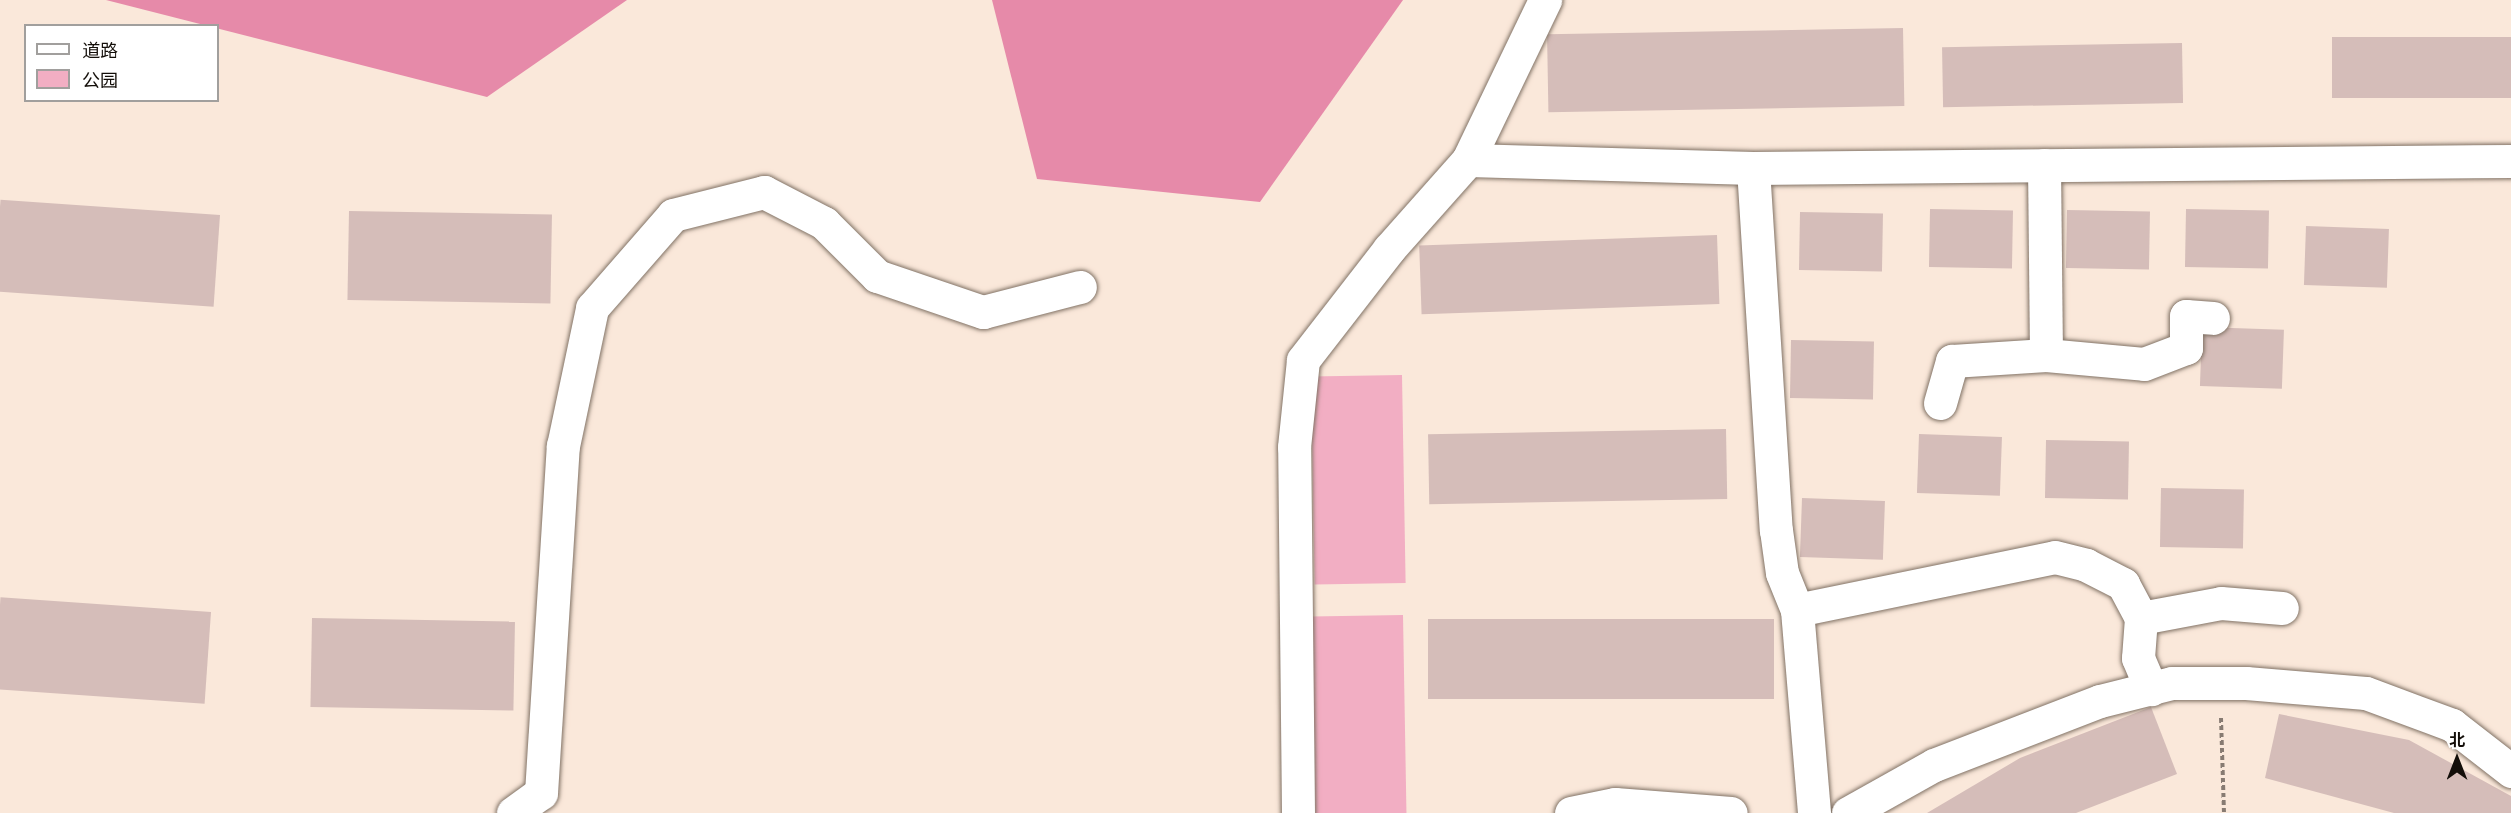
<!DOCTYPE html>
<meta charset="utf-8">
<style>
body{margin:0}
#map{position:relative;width:2511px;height:813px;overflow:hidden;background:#fae8da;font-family:"Zilla Slab","Noto Sans SC",serif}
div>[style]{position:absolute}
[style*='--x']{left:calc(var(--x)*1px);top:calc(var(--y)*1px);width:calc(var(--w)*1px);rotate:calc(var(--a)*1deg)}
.green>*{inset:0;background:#f2aec3;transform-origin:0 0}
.forest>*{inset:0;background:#e68aa9}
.building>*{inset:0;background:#d5bdb9;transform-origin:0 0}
.path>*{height:4px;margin-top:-2px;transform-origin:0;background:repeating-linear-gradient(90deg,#877b72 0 4.5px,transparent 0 7.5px)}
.roads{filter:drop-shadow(0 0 2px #817265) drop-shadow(0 0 2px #817265)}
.street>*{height:33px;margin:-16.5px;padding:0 16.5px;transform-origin:16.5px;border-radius:16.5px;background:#fff}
span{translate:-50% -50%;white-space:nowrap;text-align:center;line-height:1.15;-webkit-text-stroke:4.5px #fff;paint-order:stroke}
.legend{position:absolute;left:24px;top:24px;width:195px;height:78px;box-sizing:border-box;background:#fff;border:2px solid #a19f9d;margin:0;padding:8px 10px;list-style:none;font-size:18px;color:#130e09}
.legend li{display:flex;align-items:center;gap:12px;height:30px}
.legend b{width:30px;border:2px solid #a19f9d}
.north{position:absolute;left:2427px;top:729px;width:60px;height:60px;-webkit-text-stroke:4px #fff;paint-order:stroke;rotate:0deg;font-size:16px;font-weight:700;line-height:24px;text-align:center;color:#130e09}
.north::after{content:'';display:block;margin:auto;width:21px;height:27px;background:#130e09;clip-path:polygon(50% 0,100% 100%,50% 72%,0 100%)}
</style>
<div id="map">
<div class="green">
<div style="left:1402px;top:375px;width:208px;height:91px;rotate:89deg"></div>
<div style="left:1403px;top:615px;width:198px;height:91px;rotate:89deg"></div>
</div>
<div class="forest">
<div style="clip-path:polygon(106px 0,627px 0,487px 97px)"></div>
<div style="clip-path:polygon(992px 0,1403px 0,1260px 202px,1037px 179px)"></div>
</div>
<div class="building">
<div style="left:1903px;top:28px;width:78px;height:356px;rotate:89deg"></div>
<div style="left:2511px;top:37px;width:61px;height:179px;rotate:90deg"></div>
<div style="left:2182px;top:43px;width:60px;height:240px;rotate:89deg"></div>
<div style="left:1930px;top:209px;width:83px;height:58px;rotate:1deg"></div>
<div style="left:2186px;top:209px;width:83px;height:58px;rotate:1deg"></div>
<div style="left:2067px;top:210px;width:83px;height:58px;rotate:1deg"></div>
<div style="left:349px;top:211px;width:203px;height:89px;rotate:1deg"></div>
<div style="left:1800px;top:212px;width:83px;height:58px;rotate:1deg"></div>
<div style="left:220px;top:215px;width:92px;height:220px;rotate:94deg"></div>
<div style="left:2306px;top:226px;width:83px;height:59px;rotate:2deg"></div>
<div style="left:1717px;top:235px;width:69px;height:298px;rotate:88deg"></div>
<div style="left:2202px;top:327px;width:82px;height:59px;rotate:2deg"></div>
<div style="left:1791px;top:340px;width:83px;height:58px;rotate:1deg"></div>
<div style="left:1726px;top:429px;width:70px;height:298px;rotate:89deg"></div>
<div style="left:1919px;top:434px;width:83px;height:59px;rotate:2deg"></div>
<div style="left:2046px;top:440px;width:83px;height:58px;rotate:1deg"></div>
<div style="left:2161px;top:488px;width:83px;height:59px;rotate:1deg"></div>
<div style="left:1802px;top:498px;width:83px;height:59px;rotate:2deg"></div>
<div style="left:211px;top:612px;width:92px;height:211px;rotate:94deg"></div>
<div style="left:312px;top:618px;width:203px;height:89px;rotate:1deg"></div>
<div style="left:1774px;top:619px;width:80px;height:346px;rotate:90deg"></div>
<div style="clip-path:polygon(2151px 707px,2177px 774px,2076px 813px,1927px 813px,2020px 758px)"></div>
<div style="clip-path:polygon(2279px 714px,2409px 740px,2511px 796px,2511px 813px,2394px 813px,2265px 778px)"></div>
</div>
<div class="path">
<div style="--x:2221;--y:718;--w:95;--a:88.2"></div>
</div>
<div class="roads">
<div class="street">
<div style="--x:1468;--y:160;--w:285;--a:1.6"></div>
<div style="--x:1753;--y:168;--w:758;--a:-0.53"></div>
<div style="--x:1753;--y:168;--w:363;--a:86.4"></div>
<div style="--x:1776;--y:530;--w:43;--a:82.1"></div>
<div style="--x:1782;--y:573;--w:40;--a:68"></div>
<div style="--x:1797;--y:610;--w:204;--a:85.2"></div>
<div style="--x:2046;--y:355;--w:98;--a:5.2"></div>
<div style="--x:2144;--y:364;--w:45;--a:-20.9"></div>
<div style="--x:2186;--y:348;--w:32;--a:-90"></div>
<div style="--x:2186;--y:316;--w:27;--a:4"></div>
<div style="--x:1940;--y:403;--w:44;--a:-74.1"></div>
<div style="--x:1952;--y:361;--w:94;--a:-3.7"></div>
<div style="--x:2046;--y:355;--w:190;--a:-90.6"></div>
<div style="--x:1797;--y:610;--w:263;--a:-11.6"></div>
<div style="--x:2055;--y:557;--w:32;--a:14"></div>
<div style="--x:2086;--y:565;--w:42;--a:27.2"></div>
<div style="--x:2123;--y:584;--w:38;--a:62"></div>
<div style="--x:2141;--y:618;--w:40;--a:94.3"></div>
<div style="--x:2138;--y:658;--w:34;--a:67"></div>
<div style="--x:2141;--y:618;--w:81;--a:-10.6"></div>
<div style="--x:2221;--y:603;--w:61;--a:4.7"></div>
<div style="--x:513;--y:813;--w:34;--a:-36"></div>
<div style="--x:541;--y:793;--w:348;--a:-86.4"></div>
<div style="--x:563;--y:446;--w:141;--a:-78.1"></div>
<div style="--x:592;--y:308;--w:123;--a:-48.9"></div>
<div style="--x:673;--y:215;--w:94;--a:-14.2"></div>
<div style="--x:764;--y:192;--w:68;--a:27.3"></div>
<div style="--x:824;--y:223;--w:75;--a:45"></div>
<div style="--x:877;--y:276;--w:112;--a:18.8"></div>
<div style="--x:983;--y:312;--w:100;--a:-14.5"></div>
<div style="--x:1298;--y:813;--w:366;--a:-90.6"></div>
<div style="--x:1294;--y:447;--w:87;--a:-84.1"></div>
<div style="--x:1303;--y:360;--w:140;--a:-52.2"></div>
<div style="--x:1389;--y:249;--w:119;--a:-48.4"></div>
<div style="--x:1468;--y:160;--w:178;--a:-64.3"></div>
<div style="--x:1571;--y:813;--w:45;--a:-11.6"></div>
<div style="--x:1615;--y:804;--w:116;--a:4.4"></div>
<div style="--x:1848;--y:813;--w:98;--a:-29.2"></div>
<div style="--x:1934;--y:765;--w:178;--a:-21.1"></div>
<div style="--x:2100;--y:701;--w:74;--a:-14"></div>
<div style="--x:2172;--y:683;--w:74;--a:0"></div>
<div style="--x:2246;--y:683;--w:120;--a:4.8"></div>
<div style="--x:2366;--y:693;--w:92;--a:20.4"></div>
<div style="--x:2452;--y:725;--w:75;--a:37.9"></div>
</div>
</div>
<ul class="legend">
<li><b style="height:8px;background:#fff"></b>道路</li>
<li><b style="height:16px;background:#f2aec3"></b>公园</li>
</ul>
<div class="north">北</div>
</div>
